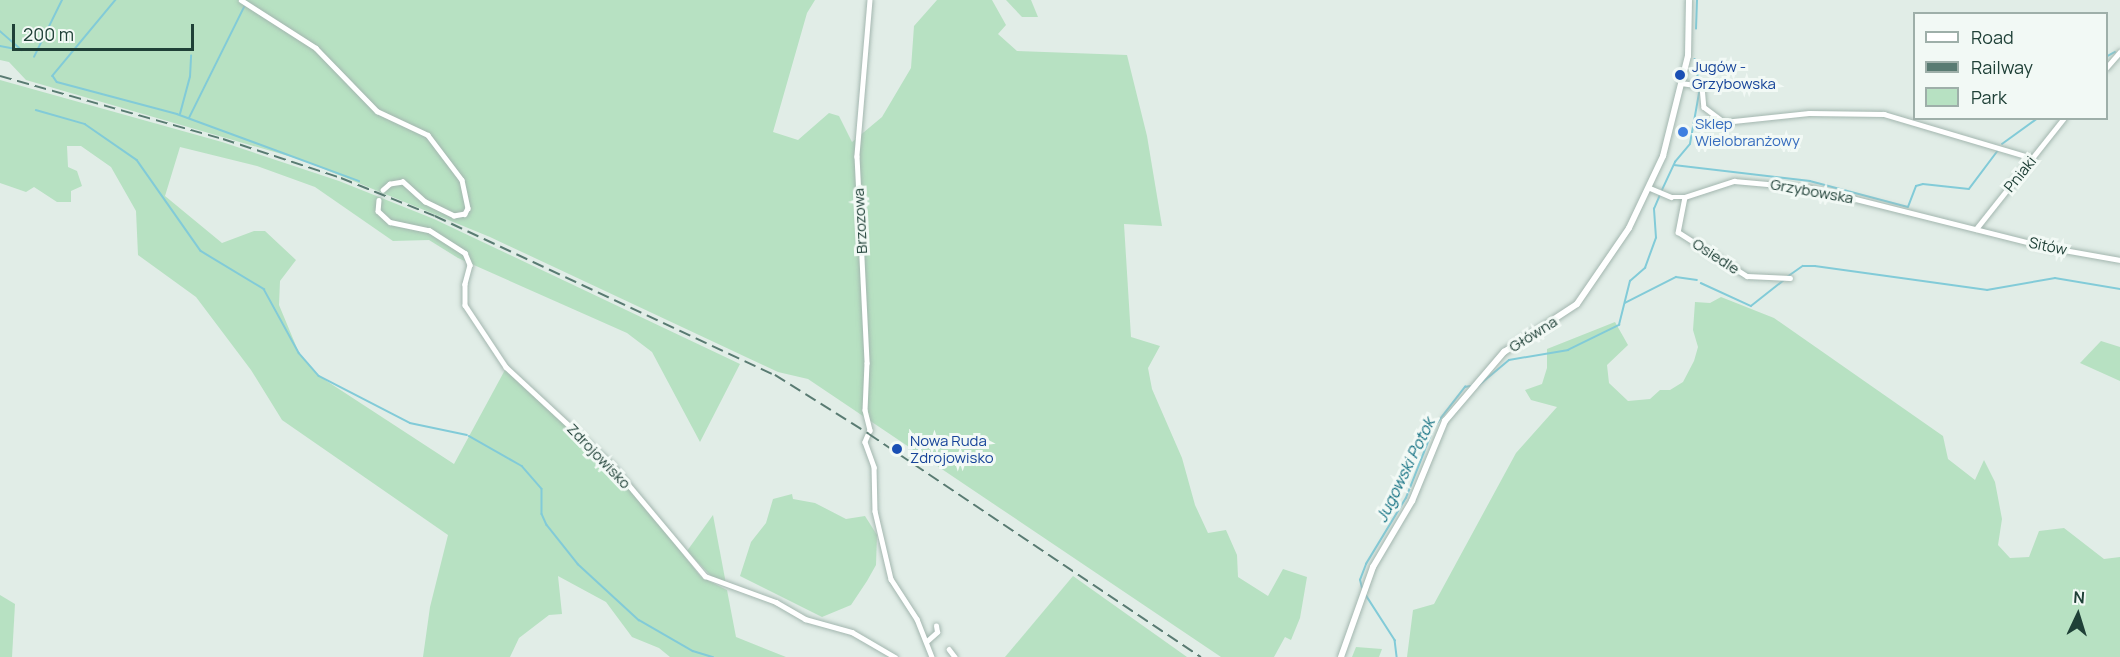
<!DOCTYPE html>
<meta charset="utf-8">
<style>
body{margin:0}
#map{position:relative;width:2120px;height:657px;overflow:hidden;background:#e1ede7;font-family:Manrope,sans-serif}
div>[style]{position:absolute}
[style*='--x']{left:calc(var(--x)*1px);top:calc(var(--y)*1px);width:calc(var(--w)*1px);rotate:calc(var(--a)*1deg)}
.green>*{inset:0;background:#b7e1c2}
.stream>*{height:1.5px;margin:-0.75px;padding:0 0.75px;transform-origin:0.75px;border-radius:0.75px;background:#82cbd8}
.roads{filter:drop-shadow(0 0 2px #a3b6af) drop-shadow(0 0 2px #a3b6af)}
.minor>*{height:4.5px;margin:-2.25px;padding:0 2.25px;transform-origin:2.25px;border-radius:2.25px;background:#fff}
.tertiary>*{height:6px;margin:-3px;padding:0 3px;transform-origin:3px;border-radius:3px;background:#fff}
.rail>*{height:1.5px;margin-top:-0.75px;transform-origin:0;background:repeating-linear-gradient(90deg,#597b72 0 12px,transparent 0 18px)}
.dots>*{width:16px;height:16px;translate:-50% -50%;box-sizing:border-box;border:3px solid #f2f9f5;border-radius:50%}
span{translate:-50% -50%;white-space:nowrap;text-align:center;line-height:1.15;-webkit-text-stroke:6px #f2f9f5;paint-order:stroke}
.transit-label{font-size:15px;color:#164399}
.left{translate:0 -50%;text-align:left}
.shop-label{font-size:15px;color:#366cbe}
.street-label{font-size:15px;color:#1f4037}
.water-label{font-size:16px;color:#127082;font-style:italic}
.legend{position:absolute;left:1913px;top:12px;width:195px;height:108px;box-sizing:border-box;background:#f2f9f5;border:2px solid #9eafa9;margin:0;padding:8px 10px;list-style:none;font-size:18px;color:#1f4037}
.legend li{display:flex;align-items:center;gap:12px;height:30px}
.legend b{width:30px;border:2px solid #9eafa9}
.north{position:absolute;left:2048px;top:585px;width:60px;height:60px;-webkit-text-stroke:4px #f2f9f5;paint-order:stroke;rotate:4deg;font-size:16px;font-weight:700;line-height:24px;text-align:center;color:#1f4037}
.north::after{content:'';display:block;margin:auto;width:21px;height:27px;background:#1f4037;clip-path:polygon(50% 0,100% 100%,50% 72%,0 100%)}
.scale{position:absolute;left:12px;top:24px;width:182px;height:27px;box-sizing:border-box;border:3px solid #1f4037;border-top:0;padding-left:8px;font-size:18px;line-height:21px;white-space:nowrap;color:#1f4037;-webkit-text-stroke:4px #f2f9f5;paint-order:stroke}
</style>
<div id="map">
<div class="green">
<div style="clip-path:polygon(0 0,815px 0,807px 13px,773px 132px,798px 140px,829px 113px,839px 116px,852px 142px,882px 117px,911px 68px,914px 26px,937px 0,992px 0,1006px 25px,998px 34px,1017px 51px,1127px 55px,1147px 136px,1162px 226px,1124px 224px,1131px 337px,1160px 346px,1148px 368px,1152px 389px,1182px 458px,1195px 505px,1208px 533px,1226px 530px,1237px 555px,1238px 577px,1268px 596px,1283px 569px,1307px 577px,1300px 618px,1291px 640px,1285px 637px,1274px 657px,1221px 657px,808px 379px,778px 372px,490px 237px,302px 160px,26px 80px,9px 62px,0 60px)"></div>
<div style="clip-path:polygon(1006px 0,1031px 0,1038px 17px,1022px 17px)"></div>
<div style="clip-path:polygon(0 80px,222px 142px,339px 181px,434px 219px,740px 364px,700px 442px,652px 352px,627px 333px,458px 258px,429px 240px,393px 241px,315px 187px,257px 166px,180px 147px,165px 196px,222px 243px,254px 231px,265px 231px,296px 260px,280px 281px,279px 305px,299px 353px,319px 376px,454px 464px,506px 368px,612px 465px,701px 577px,727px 590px,736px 637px,786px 657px,670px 657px,659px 648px,632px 637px,606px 602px,558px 576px,562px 614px,549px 615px,519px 638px,510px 657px,423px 657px,430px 607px,448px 535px,282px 420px,251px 370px,196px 297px,138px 255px,136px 211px,111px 167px,81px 146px,67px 146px,68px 167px,77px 171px,82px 186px,71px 191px,71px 202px,57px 202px,34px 187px,26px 192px,0 183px)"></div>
<div style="clip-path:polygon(1721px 297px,1774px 318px,1943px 436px,1948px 459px,1975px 480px,1984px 460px,1995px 482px,2002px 519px,1998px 545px,2010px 558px,2029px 557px,2039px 531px,2064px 528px,2104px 559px,2120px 557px,2120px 657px,1407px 657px,1413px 610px,1434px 604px,1516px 453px,1557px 407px,1531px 400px,1525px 390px,1542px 384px,1547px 368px,1547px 349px,1615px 322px,1628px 345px,1607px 365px,1609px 383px,1628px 401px,1650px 399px,1660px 390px,1670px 390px,1683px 382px,1694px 361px,1698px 347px,1693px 330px,1695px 302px,1710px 303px)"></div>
<div style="clip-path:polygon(2101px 341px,2120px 347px,2120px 381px,2080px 363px)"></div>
<div style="clip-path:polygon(792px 494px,793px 499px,815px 503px,846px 519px,865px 516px,877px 535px,876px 565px,867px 581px,851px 605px,822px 617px,740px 576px,751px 542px,766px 523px,773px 499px)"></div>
<div style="clip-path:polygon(713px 515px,726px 584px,712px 577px,687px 551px)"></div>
<div style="clip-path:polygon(1073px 576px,1187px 657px,1005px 657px)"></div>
<div style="clip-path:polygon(0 595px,15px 604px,12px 657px,0 657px)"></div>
<div style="clip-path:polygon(1356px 647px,1382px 649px,1379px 657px,1352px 657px)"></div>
</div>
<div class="stream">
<div style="--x:116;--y:0;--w:99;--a:129.7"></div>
<div style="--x:53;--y:76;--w:7;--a:56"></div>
<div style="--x:57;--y:82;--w:124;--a:14.9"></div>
<div style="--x:177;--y:114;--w:194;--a:20.2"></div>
<div style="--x:1696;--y:29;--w:29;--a:-88"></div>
<div style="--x:0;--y:31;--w:29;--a:41"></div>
<div style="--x:0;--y:46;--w:21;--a:11"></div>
<div style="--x:34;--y:57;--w:64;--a:-63.8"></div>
<div style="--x:2106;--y:57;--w:10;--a:-29"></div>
<div style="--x:1695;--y:59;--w:22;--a:80"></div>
<div style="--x:36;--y:110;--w:51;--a:15.9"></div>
<div style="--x:85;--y:124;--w:63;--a:34.7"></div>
<div style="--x:137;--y:160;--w:111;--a:54.9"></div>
<div style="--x:201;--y:251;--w:74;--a:31.1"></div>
<div style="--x:264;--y:289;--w:73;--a:61.3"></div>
<div style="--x:299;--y:353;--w:30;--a:49"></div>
<div style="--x:319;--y:376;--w:102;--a:27.3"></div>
<div style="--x:410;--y:423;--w:58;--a:11.9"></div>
<div style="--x:180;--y:114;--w:38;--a:-75"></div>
<div style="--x:190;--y:77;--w:21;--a:-87"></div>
<div style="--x:189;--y:118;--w:124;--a:-63.6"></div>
<div style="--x:2002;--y:144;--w:44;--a:-35.8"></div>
<div style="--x:1674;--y:165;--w:137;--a:6.7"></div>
<div style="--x:1810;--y:181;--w:101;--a:14.9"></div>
<div style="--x:1908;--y:207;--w:22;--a:-69"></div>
<div style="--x:1916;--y:186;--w:7;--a:-16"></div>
<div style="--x:1923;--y:184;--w:46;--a:6.2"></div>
<div style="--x:1969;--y:189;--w:50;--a:-53.1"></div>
<div style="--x:1662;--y:190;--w:31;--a:-65"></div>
<div style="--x:1675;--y:162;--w:23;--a:-50"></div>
<div style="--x:1690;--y:144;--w:57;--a:-79.9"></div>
<div style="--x:1787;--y:277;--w:19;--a:-35"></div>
<div style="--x:1803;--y:266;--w:12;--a:0"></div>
<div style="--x:1815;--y:266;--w:174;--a:7.9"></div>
<div style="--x:1987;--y:290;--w:69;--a:-10"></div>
<div style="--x:2055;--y:278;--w:66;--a:9.6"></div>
<div style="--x:1701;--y:283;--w:55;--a:24.7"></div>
<div style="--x:1751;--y:306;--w:42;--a:-38.2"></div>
<div style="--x:1625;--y:303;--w:57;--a:-27"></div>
<div style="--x:1676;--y:277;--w:21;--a:8"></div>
<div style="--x:1478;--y:386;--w:40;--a:-40"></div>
<div style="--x:1509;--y:360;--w:60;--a:-9.6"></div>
<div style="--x:1568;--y:350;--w:57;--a:-26.1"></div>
<div style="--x:1619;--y:325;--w:45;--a:-76"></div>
<div style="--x:1630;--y:281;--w:20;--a:-41"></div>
<div style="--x:1645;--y:268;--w:32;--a:-70"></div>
<div style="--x:1656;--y:238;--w:29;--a:-94"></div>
<div style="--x:1654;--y:209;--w:15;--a:-67"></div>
<div style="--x:469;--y:436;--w:61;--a:29.5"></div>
<div style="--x:522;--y:466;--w:30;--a:49"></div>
<div style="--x:542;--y:489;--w:25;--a:90"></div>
<div style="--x:542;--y:514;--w:12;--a:66"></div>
<div style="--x:547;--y:525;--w:50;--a:51.5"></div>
<div style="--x:578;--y:564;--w:83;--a:42.6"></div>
<div style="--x:639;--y:620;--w:62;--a:29.9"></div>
<div style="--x:693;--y:651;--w:21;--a:17"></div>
<div style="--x:1362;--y:588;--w:8;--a:-104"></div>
<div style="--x:1360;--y:580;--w:17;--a:-69"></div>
<div style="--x:1366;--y:564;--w:77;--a:-58.8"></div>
<div style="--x:1406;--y:498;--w:76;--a:-68.5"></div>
<div style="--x:1434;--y:427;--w:51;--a:-52.2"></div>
<div style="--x:1465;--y:387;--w:5;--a:-11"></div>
<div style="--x:1366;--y:595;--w:54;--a:57.2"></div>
<div style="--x:1395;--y:640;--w:17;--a:83"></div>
</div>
<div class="roads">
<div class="minor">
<div style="--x:241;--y:0;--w:89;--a:32.6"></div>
<div style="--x:316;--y:48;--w:88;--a:45.9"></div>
<div style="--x:377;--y:111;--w:56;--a:25.2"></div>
<div style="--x:428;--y:135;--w:56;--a:52.9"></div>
<div style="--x:462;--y:180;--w:29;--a:78"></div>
<div style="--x:468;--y:208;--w:7;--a:117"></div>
<div style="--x:465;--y:214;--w:11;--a:170"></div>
<div style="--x:454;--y:216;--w:32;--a:-154"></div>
<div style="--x:425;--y:202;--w:30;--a:-138"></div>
<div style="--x:403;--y:182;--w:13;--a:171"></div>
<div style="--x:390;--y:184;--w:9;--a:139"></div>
<div style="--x:870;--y:0;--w:157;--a:94.8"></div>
<div style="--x:857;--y:156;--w:207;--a:87.2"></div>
<div style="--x:867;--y:363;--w:47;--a:92.4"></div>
<div style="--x:865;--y:410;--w:21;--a:76"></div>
<div style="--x:870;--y:430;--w:13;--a:113"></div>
<div style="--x:865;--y:442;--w:27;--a:70"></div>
<div style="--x:874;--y:467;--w:44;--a:88.7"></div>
<div style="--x:875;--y:511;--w:70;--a:76.8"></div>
<div style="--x:891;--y:579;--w:48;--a:57"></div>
<div style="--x:917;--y:619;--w:41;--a:68.5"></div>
<div style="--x:2106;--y:68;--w:21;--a:-49"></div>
<div style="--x:1681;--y:83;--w:21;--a:8"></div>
<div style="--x:1702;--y:86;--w:21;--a:85"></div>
<div style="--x:1704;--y:107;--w:25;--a:37"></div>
<div style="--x:1724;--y:122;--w:85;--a:-6"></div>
<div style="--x:1809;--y:113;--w:75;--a:0.8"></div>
<div style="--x:1884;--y:114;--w:155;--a:16.5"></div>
<div style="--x:1650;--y:188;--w:23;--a:23"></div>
<div style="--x:1671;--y:197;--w:14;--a:0"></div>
<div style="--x:1685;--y:197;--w:52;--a:-18.1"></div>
<div style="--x:1734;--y:181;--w:78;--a:5.1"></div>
<div style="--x:1812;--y:188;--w:242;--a:14.1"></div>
<div style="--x:2047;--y:247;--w:74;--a:10.1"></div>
<div style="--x:1685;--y:197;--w:36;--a:101"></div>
<div style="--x:1678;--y:232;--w:82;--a:32.5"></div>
<div style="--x:1747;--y:276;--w:43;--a:2.7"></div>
<div style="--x:379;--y:200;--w:11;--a:95"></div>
<div style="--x:378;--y:211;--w:16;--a:43"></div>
<div style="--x:390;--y:222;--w:40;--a:12"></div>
<div style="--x:429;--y:230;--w:43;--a:32.6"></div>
<div style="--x:465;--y:253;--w:13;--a:67"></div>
<div style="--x:470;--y:265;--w:20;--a:105"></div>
<div style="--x:465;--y:284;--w:21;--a:90"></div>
<div style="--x:465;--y:305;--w:74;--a:56.5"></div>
<div style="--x:506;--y:367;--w:144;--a:42.8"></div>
<div style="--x:612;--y:465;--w:145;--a:50"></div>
<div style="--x:705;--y:576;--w:76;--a:20.1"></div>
<div style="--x:776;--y:602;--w:34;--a:30"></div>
<div style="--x:805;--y:619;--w:49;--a:15.5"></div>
<div style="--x:852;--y:632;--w:50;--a:30.2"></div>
<div style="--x:1976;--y:229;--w:142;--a:-51.6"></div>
<div style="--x:926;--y:642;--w:15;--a:-42"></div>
<div style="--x:937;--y:632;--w:6;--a:-99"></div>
<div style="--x:949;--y:649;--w:10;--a:53"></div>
</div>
<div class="tertiary">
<div style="--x:1341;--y:657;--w:96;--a:-70.4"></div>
<div style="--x:1373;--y:567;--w:77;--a:-59.4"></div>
<div style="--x:1412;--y:501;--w:87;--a:-67.6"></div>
<div style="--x:1445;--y:421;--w:91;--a:-49.5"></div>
<div style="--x:1504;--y:352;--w:87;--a:-33.3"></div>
<div style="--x:1577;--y:304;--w:92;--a:-55.6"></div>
<div style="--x:1629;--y:228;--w:80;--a:-64.7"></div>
<div style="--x:1663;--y:156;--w:103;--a:-76"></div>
<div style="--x:1688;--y:56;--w:56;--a:-89"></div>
</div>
</div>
<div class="rail">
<div style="--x:0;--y:76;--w:232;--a:15.8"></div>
<div style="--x:223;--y:139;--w:124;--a:18.3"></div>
<div style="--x:341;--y:178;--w:101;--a:22"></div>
<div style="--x:435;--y:216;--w:375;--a:25.1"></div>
<div style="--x:775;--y:375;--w:111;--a:32.1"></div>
<div style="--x:869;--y:434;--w:400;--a:33.9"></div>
</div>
<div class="dots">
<div style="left:1680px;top:75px;background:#1a4fb4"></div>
<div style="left:1683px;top:132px;background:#3f7fe0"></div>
<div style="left:897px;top:449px;background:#1a4fb4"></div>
</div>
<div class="transit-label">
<span class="left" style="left:1692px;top:75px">Jugów -<br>Grzybowska</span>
<span class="left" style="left:910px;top:449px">Nowa Ruda<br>Zdrojowisko</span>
</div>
<div class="shop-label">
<span class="left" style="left:1695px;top:132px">Sklep<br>Wielobranżowy</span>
</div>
<div class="street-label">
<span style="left:2020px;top:174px;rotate:-51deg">Pniaki</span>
<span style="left:1812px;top:191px;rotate:10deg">Grzybowska</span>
<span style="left:860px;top:221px;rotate:-93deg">Brzozowa</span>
<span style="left:2048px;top:246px;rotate:12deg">Sitów</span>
<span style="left:1716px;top:256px;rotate:33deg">Osiedle</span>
<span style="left:1533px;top:334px;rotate:-32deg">Główna</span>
<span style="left:599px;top:456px;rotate:46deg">Zdrojowisko</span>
</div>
<div class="water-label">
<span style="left:1405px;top:470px;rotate:-64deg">Jugowski Potok</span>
</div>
<ul class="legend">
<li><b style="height:8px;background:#fff"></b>Road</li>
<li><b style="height:8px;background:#597b72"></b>Railway</li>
<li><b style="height:16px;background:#b7e1c2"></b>Park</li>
</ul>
<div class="north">N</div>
<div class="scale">200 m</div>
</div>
